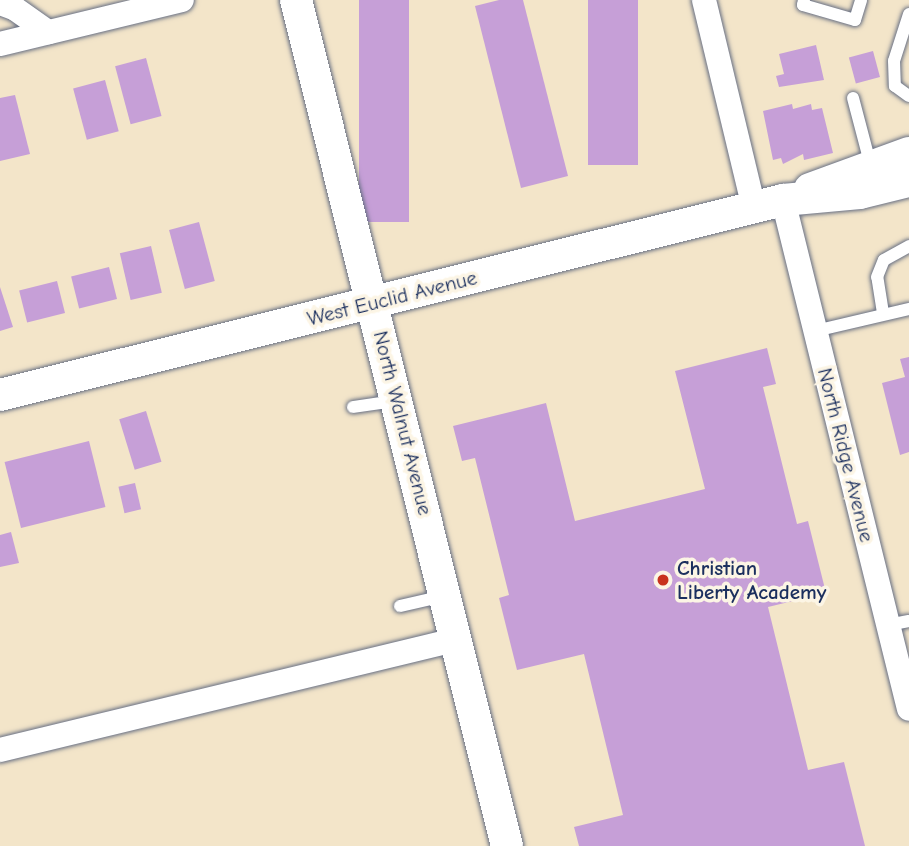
<!DOCTYPE html>
<style>
body{margin:0}
#map{position:relative;width:909px;height:846px;overflow:hidden;background:#f3e5c9;font-family:"Comic Neue",sans-serif}
div>[style]{position:absolute}
[style*='--x']{left:calc(var(--x)*1px);top:calc(var(--y)*1px);width:calc(var(--w)*1px);rotate:calc(var(--a)*1deg)}
.building>*{inset:0;background:#c69fd7;transform-origin:0 0}
.roads{filter:drop-shadow(0 0 2px #676f83) drop-shadow(0 0 2px #676f83)}
.service>*{height:12px;margin:-6px;padding:0 6px;transform-origin:6px;border-radius:6px;background:#fff}
.minor>*{height:24px;margin:-12px;padding:0 12px;transform-origin:12px;border-radius:12px;background:#fff}
.tertiary>*{height:32px;margin:-16px;padding:0 16px;transform-origin:16px;border-radius:16px;background:#fff}
.dots>*{width:19px;height:19px;translate:-50% -50%;box-sizing:border-box;border:4px solid #fcf5e5;border-radius:50%}
span{translate:-50% -50%;white-space:nowrap;text-align:center;line-height:1.15;-webkit-text-stroke:7px #fcf5e5;paint-order:stroke}
.street-label{font-size:21px;color:#1b2f5e}
.poi-label{font-size:21px;color:#1b2f5e;font-weight:700}
.left{translate:0 -50%;text-align:left}
</style>
<div id="map">
<div class="building">
<div style="left:359px;top:0;width:50px;height:222px"></div>
<div style="clip-path:polygon(499px 0,523px 0,568px 176px,521px 188px,475px 6px)"></div>
<div style="left:588px;top:0;width:50px;height:165px"></div>
<div style="clip-path:polygon(816px 45px,824px 80px,779px 87px,776px 76px,784px 74px,779px 54px)"></div>
<div style="left:873px;top:51px;width:27px;height:25px;rotate:75deg"></div>
<div style="left:146px;top:58px;width:60px;height:32px;rotate:75deg"></div>
<div style="left:105px;top:80px;width:53px;height:33px;rotate:75deg"></div>
<div style="clip-path:polygon(15px 95px,30px 154px,0 161px,0 98px)"></div>
<div style="clip-path:polygon(792px 104px,793px 109px,811px 104px,812px 110px,822px 108px,833px 153px,804px 160px,803px 154px,783px 164px,781px 158px,773px 160px,763px 111px)"></div>
<div style="left:199px;top:222px;width:61px;height:31px;rotate:75deg"></div>
<div style="left:151px;top:246px;width:48px;height:32px;rotate:77deg"></div>
<div style="left:109px;top:267px;width:33px;height:39px;rotate:76deg"></div>
<div style="left:57px;top:281px;width:33px;height:39px;rotate:76deg"></div>
<div style="clip-path:polygon(0 287px,13px 327px,0 331px)"></div>
<div style="clip-path:polygon(767px 348px,776px 384px,763px 387px,797px 524px,808px 521px,826px 593px,768px 607px,808px 770px,844px 762px,865px 846px,579px 846px,574px 827px,623px 815px,584px 654px,517px 670px,499px 598px,509px 595px,475px 458px,462px 461px,453px 426px,546px 403px,575px 521px,705px 489px,675px 371px)"></div>
<div style="clip-path:polygon(909px 357px,909px 452px,900px 455px,882px 383px,905px 377px,900px 359px)"></div>
<div style="left:146px;top:411px;width:53px;height:28px;rotate:73deg"></div>
<div style="left:89px;top:441px;width:68px;height:87px;rotate:76deg"></div>
<div style="left:135px;top:483px;width:27px;height:17px;rotate:77deg"></div>
<div style="clip-path:polygon(11px 532px,19px 563px,0 567px,0 535px)"></div>
</div>
<div class="roads">
<div class="service">
<div style="--x:804;--y:0;--w:5;--a:101"></div>
<div style="--x:803;--y:5;--w:54;--a:16.1"></div>
<div style="--x:855;--y:20;--w:21;--a:-73"></div>
<div style="--x:909;--y:14;--w:49;--a:107.7"></div>
<div style="--x:894;--y:61;--w:25;--a:88"></div>
<div style="--x:895;--y:86;--w:17;--a:36"></div>
<div style="--x:853;--y:98;--w:67;--a:75.3"></div>
<div style="--x:883;--y:313;--w:36;--a:-99"></div>
<div style="--x:877;--y:277;--w:18;--a:-68"></div>
<div style="--x:884;--y:260;--w:29;--a:-29"></div>
<div style="--x:815;--y:331;--w:97;--a:-13.2"></div>
<div style="--x:353;--y:407;--w:41;--a:-8.3"></div>
<div style="--x:400;--y:606;--w:45;--a:-12.8"></div>
<div style="--x:888;--y:625;--w:21;--a:-11"></div>
</div>
<div class="minor">
<div style="--x:704;--y:0;--w:214;--a:76.5"></div>
<div style="--x:0;--y:3;--w:15;--a:20"></div>
<div style="--x:14;--y:8;--w:42;--a:35.2"></div>
<div style="--x:0;--y:44;--w:187;--a:-13.6"></div>
<div style="--x:783;--y:200;--w:524;--a:76.1"></div>
<div style="--x:0;--y:750;--w:468;--a:-13.6"></div>
</div>
<div class="tertiary">
<div style="--x:296;--y:0;--w:872;--a:76"></div>
<div style="--x:810;--y:189;--w:105;--a:-20"></div>
<div style="--x:0;--y:395;--w:807;--a:-13.98"></div>
<div style="--x:783;--y:200;--w:77;--a:-5.2"></div>
<div style="--x:860;--y:193;--w:50;--a:-13.8"></div>
</div>
</div>
<div class="dots">
<div style="left:663px;top:580px;background:#c8321e"></div>
</div>
<div class="street-label">
<span style="left:392px;top:298px;rotate:-14deg">West Euclid Avenue</span>
<span style="left:403px;top:423px;rotate:76deg">North Walnut Avenue</span>
<span style="left:846px;top:455px;rotate:76deg">North Ridge Avenue</span>
</div>
<div class="poi-label">
<span class="left" style="left:677px;top:580px">Christian<br>Liberty Academy</span>
</div>
</div>
